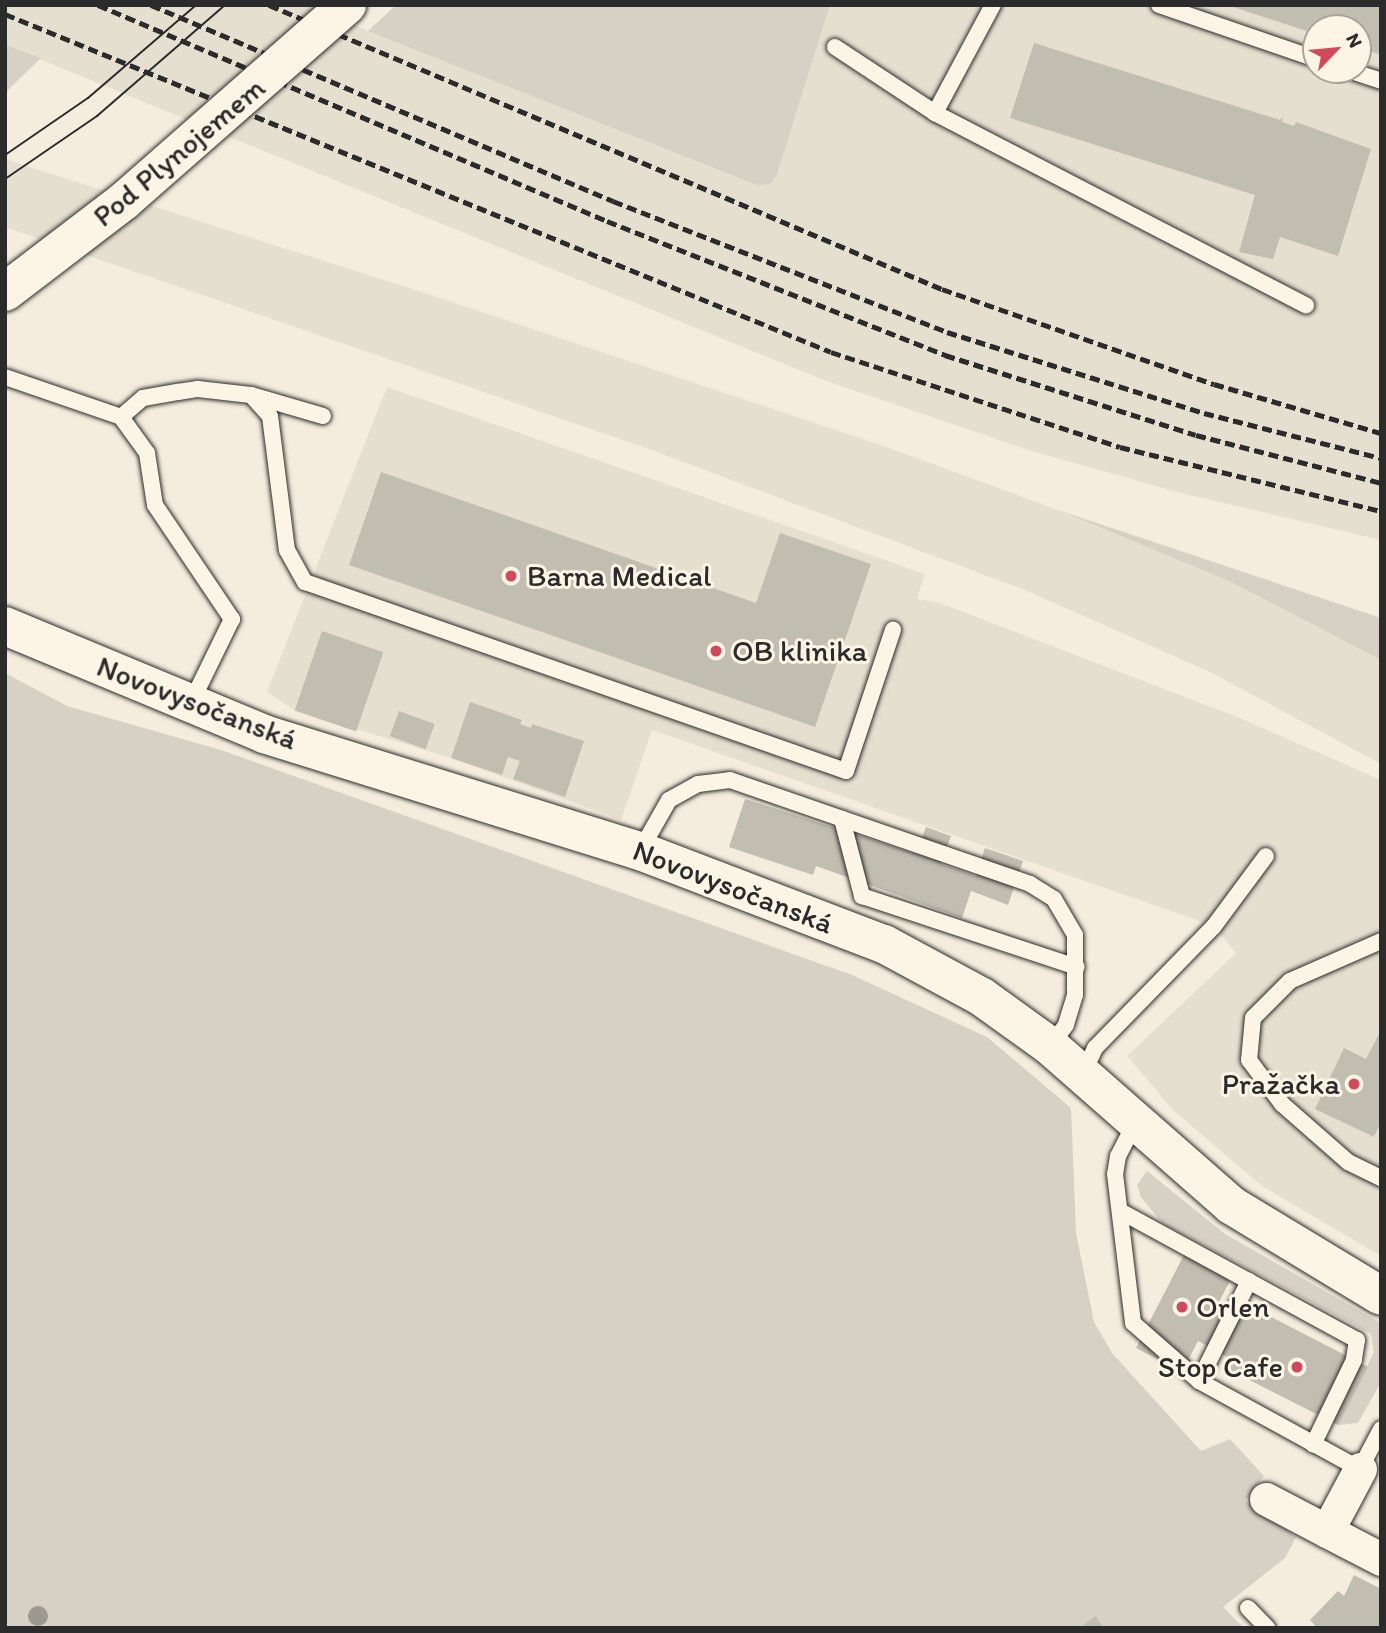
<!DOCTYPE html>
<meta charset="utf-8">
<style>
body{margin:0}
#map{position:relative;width:1386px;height:1633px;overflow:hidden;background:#f4edde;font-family:Itim,sans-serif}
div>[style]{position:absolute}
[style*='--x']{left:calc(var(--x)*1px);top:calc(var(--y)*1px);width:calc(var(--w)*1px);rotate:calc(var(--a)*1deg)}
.built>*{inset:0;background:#e5dfd0}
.green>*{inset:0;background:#d6d1c4}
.building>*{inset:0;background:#c2bdb1;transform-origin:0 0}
.roads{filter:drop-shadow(0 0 2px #2b2b2b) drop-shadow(0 0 2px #2b2b2b)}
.service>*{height:16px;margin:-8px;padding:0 8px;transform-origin:8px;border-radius:8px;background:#fcf5e5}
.minor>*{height:33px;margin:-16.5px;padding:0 16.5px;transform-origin:16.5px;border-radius:16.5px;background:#fcf5e5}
.secondary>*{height:38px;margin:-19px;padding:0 19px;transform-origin:19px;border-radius:19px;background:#fcf5e5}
.tram>*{height:2px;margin:-1px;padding:0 1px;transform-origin:1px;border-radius:1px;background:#2b2b2b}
.rail>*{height:5px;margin-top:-2.5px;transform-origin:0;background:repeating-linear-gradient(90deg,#2b2b2b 0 10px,transparent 0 15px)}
.bridges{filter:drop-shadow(0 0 2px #2b2b2b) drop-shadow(0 0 2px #2b2b2b)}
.secondary-bridge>*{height:38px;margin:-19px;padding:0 19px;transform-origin:19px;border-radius:19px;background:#fcf5e5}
.trees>*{width:20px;height:20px;margin:-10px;border-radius:50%;background:#9d9990}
.dots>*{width:19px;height:19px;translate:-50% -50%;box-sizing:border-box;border:4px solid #fcf5e5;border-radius:50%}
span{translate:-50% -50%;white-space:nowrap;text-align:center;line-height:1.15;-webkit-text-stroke:6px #fcf5e5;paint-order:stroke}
.street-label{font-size:30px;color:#2b2b2b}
.poi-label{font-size:30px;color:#2b2b2b}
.left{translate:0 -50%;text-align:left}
.right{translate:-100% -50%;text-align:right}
.frame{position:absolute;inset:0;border:7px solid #2b2b2b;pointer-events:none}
.north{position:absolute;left:1302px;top:14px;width:70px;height:70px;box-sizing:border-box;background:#fcf5e5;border:2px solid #a8a49b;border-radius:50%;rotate:64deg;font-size:19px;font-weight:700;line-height:28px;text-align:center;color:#2b2b2b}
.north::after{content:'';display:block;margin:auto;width:24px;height:32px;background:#d1495b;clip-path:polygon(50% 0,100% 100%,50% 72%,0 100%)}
</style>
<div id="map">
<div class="built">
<div style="clip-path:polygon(evenodd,5px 5px,312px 5px,368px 31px,777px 175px,830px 5px,1381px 5px,1381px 540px,1177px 492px,1025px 449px,821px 379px,5px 45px,5px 5px,1316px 28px,1358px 28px,1358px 70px,1316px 70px,1316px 28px)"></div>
<div style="clip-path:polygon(5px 159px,431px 295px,881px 445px,1061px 511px,1233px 583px,1381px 660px,1381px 764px,1210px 672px,1027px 591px,649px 449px,5px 227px)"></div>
<div style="clip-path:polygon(387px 387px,925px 574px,917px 599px,940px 603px,1240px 718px,1381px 780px,1381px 1256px,1262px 1186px,1173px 1110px,1127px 1056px,1236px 953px,1214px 926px,652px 730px,621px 820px,451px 758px,294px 710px,267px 692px)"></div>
</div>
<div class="green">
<div style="clip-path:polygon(396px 5px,830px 5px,777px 175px,770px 184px,757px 185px,368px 31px)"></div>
<div style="clip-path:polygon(5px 45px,41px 58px,5px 93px)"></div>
<div style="clip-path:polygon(1061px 511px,1381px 618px,1381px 660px,1233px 583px)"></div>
<div style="clip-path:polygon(5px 673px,67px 706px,221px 750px,852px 975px,987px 1037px,1071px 1108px,1076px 1233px,1094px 1322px,1112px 1353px,1201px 1451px,1230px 1439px,1264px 1476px,1245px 1501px,1296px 1537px,1285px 1558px,1223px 1607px,1244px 1628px,5px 1628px)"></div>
<div style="clip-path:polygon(1147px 1171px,1225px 1234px,1381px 1323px,1381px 1382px,1358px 1423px,1338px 1425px,1374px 1352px,1371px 1334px,1162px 1223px,1141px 1197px,1137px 1185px)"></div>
</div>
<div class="building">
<div style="clip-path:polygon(1227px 5px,1381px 5px,1381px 55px,1358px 47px,1358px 28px,1316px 28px,1316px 34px)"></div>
<div style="clip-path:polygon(1034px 43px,1280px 120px,1283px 116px,1282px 122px,1294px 126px,1296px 122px,1371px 149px,1338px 256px,1280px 237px,1273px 259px,1239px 252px,1255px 195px,1010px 118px)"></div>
<div style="clip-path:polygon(381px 472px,756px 603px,780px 533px,871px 564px,815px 727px,349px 565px)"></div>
<div style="left:322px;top:631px;width:65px;height:84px;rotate:19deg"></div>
<div style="clip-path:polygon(470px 702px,522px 720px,520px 724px,531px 728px,532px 724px,584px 741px,565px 797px,513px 779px,520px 761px,508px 757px,502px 775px,451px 758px)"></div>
<div style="left:399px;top:711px;width:38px;height:27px;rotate:20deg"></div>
<div style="clip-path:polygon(745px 799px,916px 854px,926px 827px,951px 836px,941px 864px,976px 876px,985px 848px,1023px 861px,1008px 905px,971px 891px,962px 918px,816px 866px,813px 875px,729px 847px)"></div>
<div style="clip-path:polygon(1381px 1030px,1381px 1122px,1374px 1137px,1315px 1109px,1344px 1048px,1366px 1059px)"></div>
<div style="clip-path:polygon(1187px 1249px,1234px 1273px,1219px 1302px,1251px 1319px,1256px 1309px,1368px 1367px,1338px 1425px,1226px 1368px,1231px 1359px,1198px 1341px,1182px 1372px,1136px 1348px)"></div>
<div style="clip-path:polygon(1354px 1575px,1381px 1589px,1381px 1628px,1317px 1628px,1310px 1620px,1338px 1591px,1344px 1596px)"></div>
<div style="clip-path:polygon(1095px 1616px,1104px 1628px,1080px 1628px)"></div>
</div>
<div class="roads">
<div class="service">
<div style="--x:1159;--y:5;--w:166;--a:19"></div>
<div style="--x:835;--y:47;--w:120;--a:33.4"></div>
<div style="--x:935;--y:113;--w:418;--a:27.4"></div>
<div style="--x:1348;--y:70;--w:35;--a:18"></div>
<div style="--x:935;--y:113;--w:123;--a:-61.8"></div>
<div style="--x:5;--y:377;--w:123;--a:19"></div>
<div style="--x:121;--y:417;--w:44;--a:54.2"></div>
<div style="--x:147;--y:453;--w:53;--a:81.3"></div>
<div style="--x:155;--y:505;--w:138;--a:56"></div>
<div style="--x:232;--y:619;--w:93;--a:116"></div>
<div style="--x:251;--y:395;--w:75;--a:16.3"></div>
<div style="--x:121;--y:417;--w:29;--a:-41"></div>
<div style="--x:143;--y:398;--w:36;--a:-10"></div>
<div style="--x:178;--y:392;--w:20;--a:-9"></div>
<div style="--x:198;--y:389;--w:53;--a:6.5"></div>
<div style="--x:251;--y:395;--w:28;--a:48"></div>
<div style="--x:270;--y:416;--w:135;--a:82.8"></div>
<div style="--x:287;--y:550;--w:37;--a:61"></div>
<div style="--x:305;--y:582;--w:573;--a:19.26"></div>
<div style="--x:846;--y:771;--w:149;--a:-71.6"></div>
<div style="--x:842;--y:819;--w:80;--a:75.4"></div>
<div style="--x:862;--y:896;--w:226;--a:18.3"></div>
<div style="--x:640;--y:851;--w:59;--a:-60.4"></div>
<div style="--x:669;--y:800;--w:33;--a:-29"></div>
<div style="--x:698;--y:784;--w:32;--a:-7"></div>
<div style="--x:730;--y:780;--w:318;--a:19.1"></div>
<div style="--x:1030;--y:884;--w:28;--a:32"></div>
<div style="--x:1054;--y:899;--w:42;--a:59.7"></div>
<div style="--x:1075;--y:935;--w:60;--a:90"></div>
<div style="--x:1075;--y:995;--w:31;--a:107"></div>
<div style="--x:1066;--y:1025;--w:26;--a:127"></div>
<div style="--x:1381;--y:941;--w:99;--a:156.3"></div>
<div style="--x:1290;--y:981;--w:52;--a:135"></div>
<div style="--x:1253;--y:1018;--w:42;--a:95.4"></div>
<div style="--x:1249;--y:1060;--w:55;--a:53.1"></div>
<div style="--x:1282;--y:1104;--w:88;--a:41.3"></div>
<div style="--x:1348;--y:1162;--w:37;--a:26"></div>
<div style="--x:1083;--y:1074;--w:29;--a:-65"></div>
<div style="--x:1095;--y:1048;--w:170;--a:-45.7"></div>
<div style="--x:1214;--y:926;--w:87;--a:-53.4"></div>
<div style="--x:1135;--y:1123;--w:37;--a:117"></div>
<div style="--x:1118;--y:1156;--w:18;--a:99"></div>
<div style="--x:1115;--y:1174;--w:150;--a:83.1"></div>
<div style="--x:1133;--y:1323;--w:88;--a:41.3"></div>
<div style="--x:1199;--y:1381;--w:183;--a:28.7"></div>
<div style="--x:1360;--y:1469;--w:45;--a:-62.3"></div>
<div style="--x:1120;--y:1211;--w:270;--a:28.6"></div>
<div style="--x:1357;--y:1340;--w:20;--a:99"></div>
<div style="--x:1354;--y:1360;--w:94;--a:115.8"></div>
<div style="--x:1199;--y:1381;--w:112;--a:-63.4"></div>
<div style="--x:1248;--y:1608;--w:28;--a:46"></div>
</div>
<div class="minor">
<div style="--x:1360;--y:1469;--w:70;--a:118"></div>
<div style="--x:1327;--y:1531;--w:61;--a:27.4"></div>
<div style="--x:1266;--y:1499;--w:69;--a:27.7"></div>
</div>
<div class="secondary">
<div style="--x:5;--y:626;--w:281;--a:22.6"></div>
<div style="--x:264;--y:734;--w:394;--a:17.3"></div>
<div style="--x:640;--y:851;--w:261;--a:20.9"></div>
<div style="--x:884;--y:944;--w:111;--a:28.4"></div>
<div style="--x:982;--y:997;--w:84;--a:35.8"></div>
<div style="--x:1050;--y:1046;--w:241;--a:41.3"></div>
<div style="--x:1231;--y:1205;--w:175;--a:31.2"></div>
</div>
</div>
<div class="tram">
<div style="--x:5;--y:155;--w:101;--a:-34.5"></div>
<div style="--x:88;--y:98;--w:143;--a:-40.7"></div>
<div style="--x:5;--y:179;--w:112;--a:-34.4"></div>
<div style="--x:97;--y:116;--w:169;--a:-40.9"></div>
</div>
<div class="rail">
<div style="--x:98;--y:5;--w:553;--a:22.99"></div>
<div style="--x:607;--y:221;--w:364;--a:21.6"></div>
<div style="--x:945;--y:355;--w:263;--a:17.7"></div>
<div style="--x:1196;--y:435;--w:191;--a:14.5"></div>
<div style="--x:151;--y:5;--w:502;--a:22.99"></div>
<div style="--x:613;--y:201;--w:359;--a:21.4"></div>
<div style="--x:947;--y:332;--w:269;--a:17.5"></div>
<div style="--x:1204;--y:413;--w:183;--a:14.3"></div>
<div style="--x:269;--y:5;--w:730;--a:22.88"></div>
<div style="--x:942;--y:289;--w:288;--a:19.3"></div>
<div style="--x:1214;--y:384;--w:174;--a:16.4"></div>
<div style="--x:5;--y:14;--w:892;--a:22.25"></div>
<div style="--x:831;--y:352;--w:304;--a:18.2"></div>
<div style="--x:1120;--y:447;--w:269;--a:13.8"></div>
</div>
<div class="bridges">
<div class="secondary-bridge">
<div style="--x:5;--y:292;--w:150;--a:-37.4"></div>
<div style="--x:124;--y:201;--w:297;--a:-41.3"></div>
</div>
</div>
<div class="trees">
<div style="left:38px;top:1616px"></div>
</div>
<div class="dots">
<div style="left:511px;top:576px;background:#d1495b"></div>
<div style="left:716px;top:651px;background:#d1495b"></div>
<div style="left:1354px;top:1084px;background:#d1495b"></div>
<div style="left:1182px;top:1307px;background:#d1495b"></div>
<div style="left:1297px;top:1367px;background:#d1495b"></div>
</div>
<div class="street-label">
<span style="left:179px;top:152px;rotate:-40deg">Pod Plynojemem</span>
<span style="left:197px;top:703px;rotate:21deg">Novovysočanská</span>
<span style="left:733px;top:887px;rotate:21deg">Novovysočanská</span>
</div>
<div class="poi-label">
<span class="left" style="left:527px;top:576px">Barna Medical</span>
<span class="left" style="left:732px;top:651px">OB klinika</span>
<span class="right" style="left:1340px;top:1084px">Pražačka</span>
<span class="left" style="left:1196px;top:1307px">Orlen</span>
<span class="right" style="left:1283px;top:1367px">Stop Cafe</span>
</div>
<div class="frame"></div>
<div class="north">N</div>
</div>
